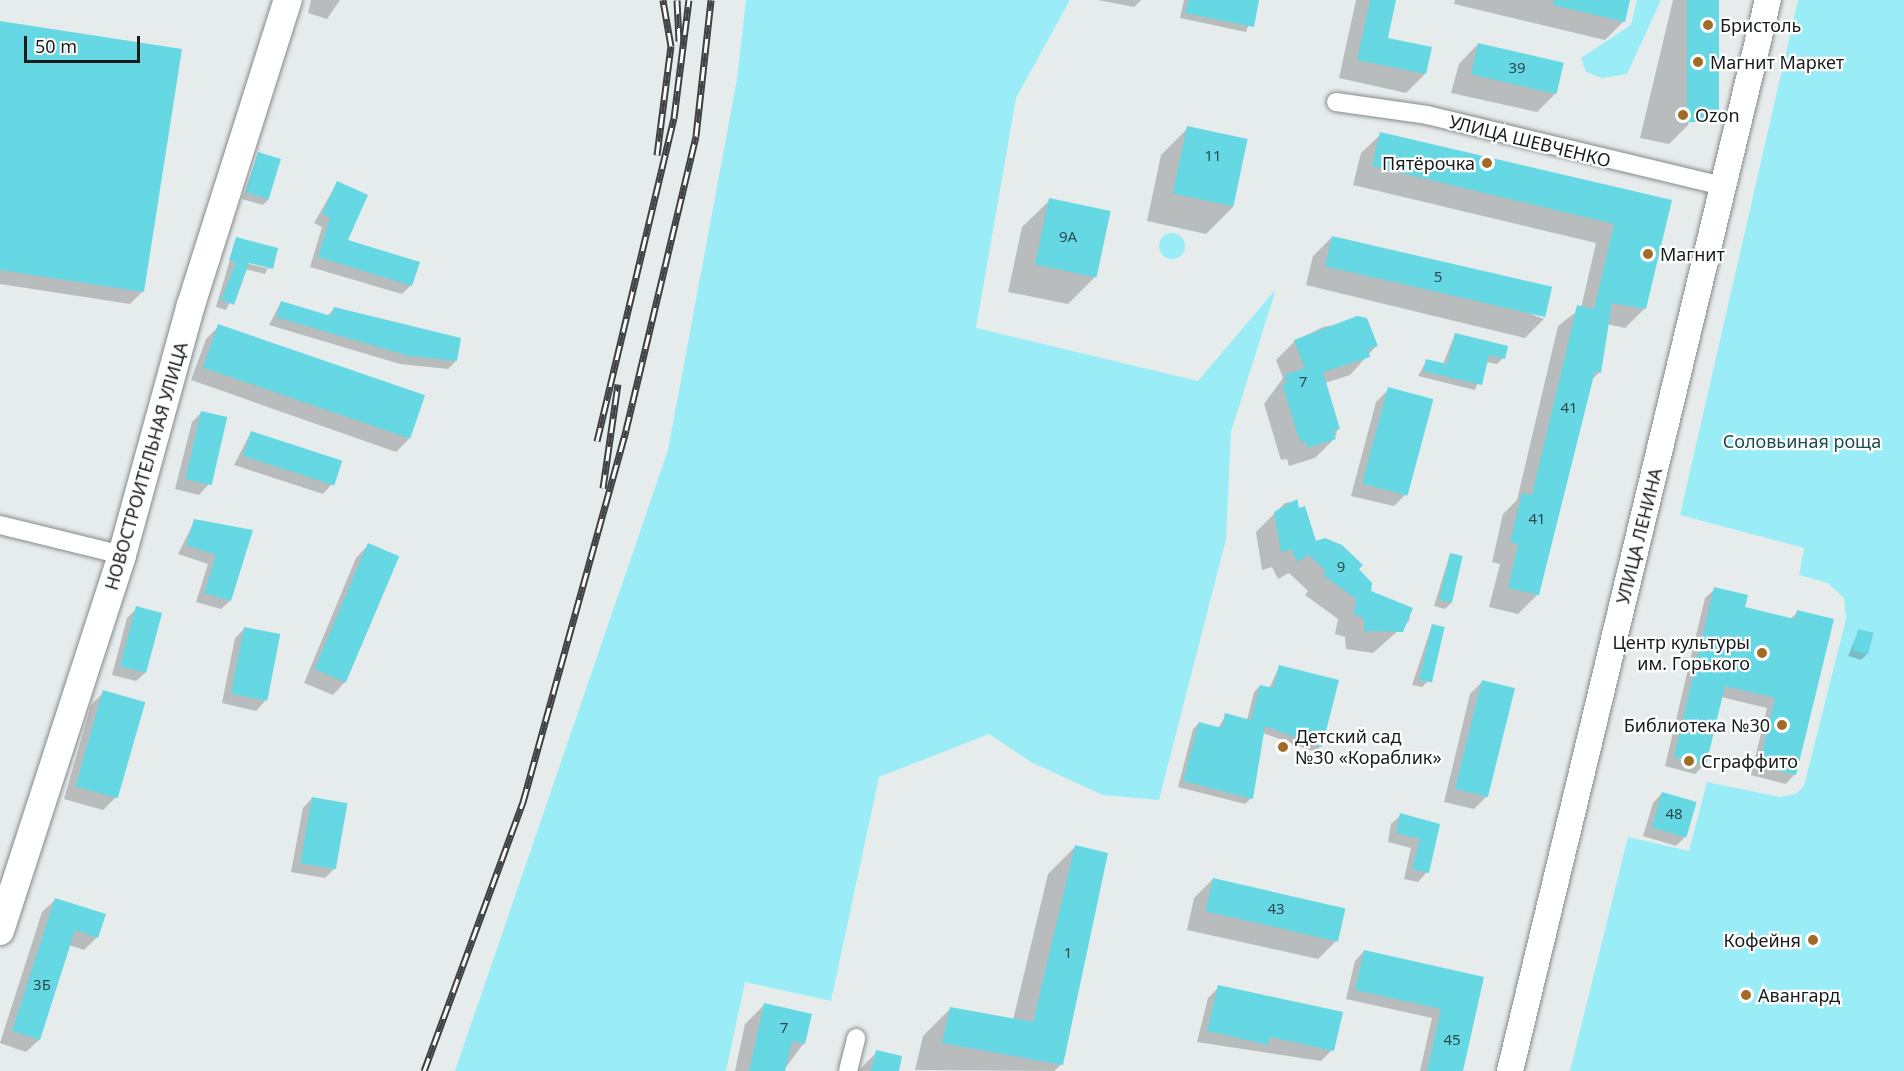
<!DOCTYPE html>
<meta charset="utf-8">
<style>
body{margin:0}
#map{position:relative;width:1904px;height:1071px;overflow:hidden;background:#e6ecec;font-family:"Noto Sans",sans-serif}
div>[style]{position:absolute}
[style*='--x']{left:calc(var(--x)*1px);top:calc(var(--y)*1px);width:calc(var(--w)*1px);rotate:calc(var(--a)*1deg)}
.green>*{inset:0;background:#9aedf6}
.round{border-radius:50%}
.shadow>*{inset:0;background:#0003}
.building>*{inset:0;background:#65d8e4;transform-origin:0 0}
.roads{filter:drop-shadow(0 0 2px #858a8b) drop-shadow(0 0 2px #858a8b)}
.street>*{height:18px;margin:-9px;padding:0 9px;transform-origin:9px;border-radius:9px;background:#fff}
.secondary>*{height:26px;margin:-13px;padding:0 13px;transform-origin:13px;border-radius:13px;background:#fff}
.primary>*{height:28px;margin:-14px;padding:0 14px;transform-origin:14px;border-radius:14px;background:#fff}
.rail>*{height:7px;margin-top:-3.5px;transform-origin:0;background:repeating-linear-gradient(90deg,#fff 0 14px,#3f4142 0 28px);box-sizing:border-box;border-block:2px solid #3f4142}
.dots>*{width:16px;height:16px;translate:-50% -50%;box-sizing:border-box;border:3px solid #fff;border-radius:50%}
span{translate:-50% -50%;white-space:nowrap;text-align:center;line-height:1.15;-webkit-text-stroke:4.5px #fff;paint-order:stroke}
.number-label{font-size:15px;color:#2c4a4e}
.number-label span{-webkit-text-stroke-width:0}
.poi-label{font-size:18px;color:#191b1c}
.left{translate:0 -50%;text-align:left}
.right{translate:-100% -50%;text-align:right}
.street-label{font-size:18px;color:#191b1c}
.park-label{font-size:18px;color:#194c52}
.scale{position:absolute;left:24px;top:36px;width:116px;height:27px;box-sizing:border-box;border:3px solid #191b1c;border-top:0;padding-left:8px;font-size:18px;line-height:21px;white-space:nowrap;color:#191b1c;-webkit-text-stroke:4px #fff;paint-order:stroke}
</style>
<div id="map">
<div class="green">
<div style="clip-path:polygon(746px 0,1070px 0,1016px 98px,976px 328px,1198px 381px,1276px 289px,1231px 432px,1226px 539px,1159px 800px,1103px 795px,1031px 762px,989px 734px,879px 777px,831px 1001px,745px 982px,726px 1071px,455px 1071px,668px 450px,737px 79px)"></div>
<div style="clip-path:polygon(1637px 0,1661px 0,1627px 74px,1602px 78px,1586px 72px,1581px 58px,1631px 25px)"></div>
<div style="clip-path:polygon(1798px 0,1904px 0,1904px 1071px,1570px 1071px,1628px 837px,1689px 851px,1707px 782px,1780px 797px,1796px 794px,1804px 786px,1846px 619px,1844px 598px,1828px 583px,1799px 575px,1804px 548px,1680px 515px)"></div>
<div class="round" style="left:1159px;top:233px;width:26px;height:26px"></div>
</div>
<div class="shadow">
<div style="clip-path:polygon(311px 0,340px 0,327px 19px,308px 13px)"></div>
<div style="clip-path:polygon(1098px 0,1141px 0,1134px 7px)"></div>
<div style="clip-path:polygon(1184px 0,1258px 0,1246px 32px,1180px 18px)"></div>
<div style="clip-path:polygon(1356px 0,1395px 0,1387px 39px,1425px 74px,1406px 93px,1339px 78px)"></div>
<div style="clip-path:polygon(1455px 0,1629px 0,1624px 21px,1605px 40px,1454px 4px)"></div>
<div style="clip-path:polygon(1673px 0,1718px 0,1688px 125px,1669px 144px,1640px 138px)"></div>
<div style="clip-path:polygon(0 23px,142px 292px,130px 304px,0 284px)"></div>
<div style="clip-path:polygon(1478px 44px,1556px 93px,1537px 112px,1451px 93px,1459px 64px)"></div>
<div style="clip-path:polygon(1188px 128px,1233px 207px,1206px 234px,1147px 221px,1161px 155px)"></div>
<div style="clip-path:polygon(1381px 134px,1671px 201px,1645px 308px,1625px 328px,1607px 324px,1600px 372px,1590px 381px,1538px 594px,1518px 614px,1489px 607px,1500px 564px,1492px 562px,1503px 514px,1517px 500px,1558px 326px,1581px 308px,1596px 243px,1353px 185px,1361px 153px)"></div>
<div style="clip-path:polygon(258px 154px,269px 199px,263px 205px,242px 199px)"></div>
<div style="clip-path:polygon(337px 183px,346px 241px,411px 285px,402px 294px,310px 267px,322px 227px,314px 223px)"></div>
<div style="clip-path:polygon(1050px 200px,1095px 277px,1068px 304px,1008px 292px,1022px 227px)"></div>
<div style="clip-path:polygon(1332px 237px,1544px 319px,1525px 338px,1306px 285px,1313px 256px)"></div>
<div style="clip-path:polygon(evenodd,236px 239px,276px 249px,265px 274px,245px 269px,226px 310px,216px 307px,236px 239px,243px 259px,269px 266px,269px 269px,242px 262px,243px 259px)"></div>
<div style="clip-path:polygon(281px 302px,327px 316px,334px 309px,456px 361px,448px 369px,400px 364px,269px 325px)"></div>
<div style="clip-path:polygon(1366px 319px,1376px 346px,1350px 375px,1325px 383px,1338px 429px,1334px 439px,1315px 458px,1289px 466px,1287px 459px,1281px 460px,1264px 404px,1283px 378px,1276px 360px,1295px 341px,1323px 327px)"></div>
<div style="clip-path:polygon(219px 326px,409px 439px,396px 452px,191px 380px,206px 339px)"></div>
<div style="clip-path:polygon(1455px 334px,1503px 358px,1497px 364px,1486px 362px,1475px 390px,1418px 376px,1427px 360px,1443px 364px)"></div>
<div style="clip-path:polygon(1389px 389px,1407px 493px,1394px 506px,1351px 496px,1376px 402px)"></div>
<div style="clip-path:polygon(202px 412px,208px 485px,199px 495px,175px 489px,192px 422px)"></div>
<div style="clip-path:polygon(251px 432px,332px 484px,323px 494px,234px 465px)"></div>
<div style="clip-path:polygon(1296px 501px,1315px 543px,1357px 569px,1369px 592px,1411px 609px,1409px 621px,1373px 653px,1346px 649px,1345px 637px,1335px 634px,1338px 619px,1305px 595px,1308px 591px,1289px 573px,1278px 579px,1272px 567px,1262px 570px,1256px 532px,1285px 503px)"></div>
<div style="clip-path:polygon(195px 520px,251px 531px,230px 601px,221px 609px,196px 602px,208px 564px,178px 554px)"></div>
<div style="clip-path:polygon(368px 545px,397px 557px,345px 682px,333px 695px,304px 683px,356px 558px)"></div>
<div style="clip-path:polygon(1450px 554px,1451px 603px,1445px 609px,1434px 606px)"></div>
<div style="clip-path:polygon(1715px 589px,1743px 608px,1790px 619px,1798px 612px,1795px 774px,1786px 784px,1751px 775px,1767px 708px,1721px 697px,1705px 764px,1695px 774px,1665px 766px,1705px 598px)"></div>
<div style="clip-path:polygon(137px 608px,146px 672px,136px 681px,112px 675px,127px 618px)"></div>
<div style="clip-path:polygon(1432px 625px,1428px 681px,1422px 687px,1412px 685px)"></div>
<div style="clip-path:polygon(245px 628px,265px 701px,256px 711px,222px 703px,235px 638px)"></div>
<div style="clip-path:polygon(1859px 630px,1867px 654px,1861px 660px,1848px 656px)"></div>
<div style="clip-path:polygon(1279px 667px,1321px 746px,1315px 752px,1263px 733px,1251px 798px,1245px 804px,1178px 787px,1193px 729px,1199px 723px,1218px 728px,1226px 715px,1247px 720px,1254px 692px,1260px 686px,1269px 689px)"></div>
<div style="clip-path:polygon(1483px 681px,1487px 796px,1474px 809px,1444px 802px,1470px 694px)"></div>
<div style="clip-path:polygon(104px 692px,116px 797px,103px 810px,64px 799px,91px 705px)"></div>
<div style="clip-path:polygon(1662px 793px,1685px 837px,1676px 846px,1643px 836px,1653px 803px)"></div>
<div style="clip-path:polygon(312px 798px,334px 869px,325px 878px,291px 872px,303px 808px)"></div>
<div style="clip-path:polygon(1401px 815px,1439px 825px,1427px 872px,1418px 882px,1404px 879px,1411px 848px,1388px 842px,1391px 824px)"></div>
<div style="clip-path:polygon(1075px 847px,1062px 1064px,1054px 1071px,915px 1070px,923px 1036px,950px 1009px,1013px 1020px,1048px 874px)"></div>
<div style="clip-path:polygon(1213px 879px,1337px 940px,1318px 959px,1187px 930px,1194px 898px)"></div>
<div style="clip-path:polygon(55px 900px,97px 937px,84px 950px,69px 945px,39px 1040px,26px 1052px,0 1043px,42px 912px)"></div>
<div style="clip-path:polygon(1364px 951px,1483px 978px,1462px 1071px,1420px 1071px,1432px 1018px,1346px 999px,1355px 961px)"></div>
<div style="clip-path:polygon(1219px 987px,1332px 1050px,1321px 1061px,1197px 1042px,1208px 998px)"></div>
<div style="clip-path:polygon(764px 1005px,804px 1043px,783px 1071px,735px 1071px,745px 1024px)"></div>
<div style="clip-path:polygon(877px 1052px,897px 1071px,858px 1071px)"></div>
</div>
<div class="building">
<div style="clip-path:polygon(1188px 0,1259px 0,1254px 27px,1185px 13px)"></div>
<div style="clip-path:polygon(1370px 0,1396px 0,1388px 38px,1432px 47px,1426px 74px,1357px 60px)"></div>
<div style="clip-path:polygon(1554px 0,1630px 0,1625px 22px,1553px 5px)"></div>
<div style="left:1687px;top:0;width:32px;height:122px"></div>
<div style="clip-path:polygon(0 21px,182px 49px,144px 292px,0 270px)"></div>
<div style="left:1478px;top:43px;width:88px;height:32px;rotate:13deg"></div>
<div style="left:1187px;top:126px;width:62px;height:69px;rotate:12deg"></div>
<div style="clip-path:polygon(1380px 132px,1672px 200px,1646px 309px,1612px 303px,1601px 373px,1595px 371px,1539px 595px,1508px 588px,1518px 544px,1510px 542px,1522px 493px,1532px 495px,1577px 305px,1594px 309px,1614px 224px,1372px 166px)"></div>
<div style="left:258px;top:152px;width:24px;height:42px;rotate:17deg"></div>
<div style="clip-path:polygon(337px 181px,368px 195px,348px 240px,420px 262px,412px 286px,318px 257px,330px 217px,322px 214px)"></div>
<div style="left:1049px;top:198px;width:63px;height:68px;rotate:12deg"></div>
<div style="left:1332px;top:236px;width:226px;height:31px;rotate:13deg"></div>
<div style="clip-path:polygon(236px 237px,278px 248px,273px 269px,249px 263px,234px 305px,221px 300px,236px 262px,229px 260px)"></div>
<div style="clip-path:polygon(281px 301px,331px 316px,334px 307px,461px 338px,457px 361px,409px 356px,276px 317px)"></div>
<div style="clip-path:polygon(1357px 316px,1367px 318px,1378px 346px,1368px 349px,1370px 357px,1323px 372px,1340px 429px,1333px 431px,1336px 439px,1307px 448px,1306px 441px,1300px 442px,1282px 384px,1287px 383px,1284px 375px,1305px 368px,1294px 340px)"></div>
<div style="left:218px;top:324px;width:219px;height:46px;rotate:19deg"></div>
<div style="clip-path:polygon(1455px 333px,1508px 346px,1505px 359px,1489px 355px,1482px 385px,1423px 371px,1426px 359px,1447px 364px)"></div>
<div style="left:1388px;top:387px;width:47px;height:100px;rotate:15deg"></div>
<div style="left:201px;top:411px;width:27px;height:70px;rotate:13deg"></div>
<div style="left:251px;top:431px;width:96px;height:26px;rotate:18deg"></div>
<div style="clip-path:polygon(1297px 499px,1299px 508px,1305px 506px,1316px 541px,1325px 538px,1342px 545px,1363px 565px,1359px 569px,1372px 583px,1371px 591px,1413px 608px,1403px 632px,1364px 631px,1364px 618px,1354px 615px,1356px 599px,1323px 575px,1326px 571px,1309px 555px,1297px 562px,1291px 549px,1281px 552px,1274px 512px)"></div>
<div style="clip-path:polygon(194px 519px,253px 530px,231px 601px,204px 593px,216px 555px,186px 545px)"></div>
<div style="left:368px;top:543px;width:34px;height:137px;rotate:23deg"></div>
<div style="left:1450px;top:553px;width:13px;height:48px;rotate:13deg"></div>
<div style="clip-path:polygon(1714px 587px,1748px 595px,1745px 607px,1795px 619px,1797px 610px,1834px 619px,1796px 775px,1759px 766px,1775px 698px,1725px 686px,1706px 765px,1674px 757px)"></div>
<div style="left:136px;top:606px;width:27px;height:62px;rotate:15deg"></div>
<div style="left:1432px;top:624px;width:13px;height:57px;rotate:13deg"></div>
<div style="left:244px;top:627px;width:37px;height:68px;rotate:11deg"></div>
<div style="left:1858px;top:629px;width:16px;height:22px;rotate:14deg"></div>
<div style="clip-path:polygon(1279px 665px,1339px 680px,1322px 747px,1265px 726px,1253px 799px,1183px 781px,1199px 722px,1222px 728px,1225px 713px,1251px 720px,1260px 685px,1273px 688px)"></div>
<div style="left:1482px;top:680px;width:34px;height:112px;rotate:14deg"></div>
<div style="left:103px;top:690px;width:44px;height:100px;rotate:16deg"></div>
<div style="left:1662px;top:792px;width:36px;height:37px;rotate:16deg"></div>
<div style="left:312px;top:797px;width:36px;height:67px;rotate:10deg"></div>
<div style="clip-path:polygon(1400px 813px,1440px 824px,1429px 873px,1412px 869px,1420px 839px,1396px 833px)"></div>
<div style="clip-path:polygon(1075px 845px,1108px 853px,1063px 1065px,942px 1043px,950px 1007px,1033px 1022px)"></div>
<div style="left:1213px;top:878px;width:136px;height:34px;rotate:13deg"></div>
<div style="clip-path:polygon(55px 898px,106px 914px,98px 938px,75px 930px,40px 1040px,12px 1031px)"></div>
<div style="clip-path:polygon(1364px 950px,1484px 977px,1463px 1071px,1427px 1071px,1441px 1009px,1355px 990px)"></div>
<div style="clip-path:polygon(1218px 985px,1343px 1012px,1334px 1051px,1270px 1037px,1268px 1045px,1207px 1031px)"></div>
<div style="clip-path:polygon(764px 1003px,812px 1014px,805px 1044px,792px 1041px,785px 1071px,749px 1071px)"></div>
<div style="clip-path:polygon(876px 1050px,902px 1056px,899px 1071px,871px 1071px)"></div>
</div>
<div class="roads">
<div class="street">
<div style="--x:1336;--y:102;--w:92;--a:8.1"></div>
<div style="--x:1427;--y:115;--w:304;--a:13.5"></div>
<div style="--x:0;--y:525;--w:126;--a:13.8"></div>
<div style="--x:848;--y:1071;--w:34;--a:-76"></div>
</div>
<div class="secondary">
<div style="--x:1510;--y:1071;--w:1102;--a:-76.46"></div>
</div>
<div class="primary">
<div style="--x:0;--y:931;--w:395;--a:-72"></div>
<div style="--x:122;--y:555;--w:259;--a:-74.6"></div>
<div style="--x:191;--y:305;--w:320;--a:-72.4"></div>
</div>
</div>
<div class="rail">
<div style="--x:677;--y:0;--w:41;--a:87.2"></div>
<div style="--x:657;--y:155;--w:110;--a:-82.7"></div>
<div style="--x:671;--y:46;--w:47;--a:-99.9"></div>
<div style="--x:597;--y:441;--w:332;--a:-76.6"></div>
<div style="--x:674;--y:118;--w:119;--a:-82.8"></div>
<div style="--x:603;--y:488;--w:105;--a:-81.8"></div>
<div style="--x:424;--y:1071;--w:287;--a:-69.8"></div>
<div style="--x:523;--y:802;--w:386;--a:-74.5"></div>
<div style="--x:626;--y:430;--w:302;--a:-76.6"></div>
<div style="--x:696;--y:136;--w:137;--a:-83.7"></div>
</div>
<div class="dots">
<div style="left:1708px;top:25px;background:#a16c25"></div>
<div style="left:1698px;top:62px;background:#a16c25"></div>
<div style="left:1683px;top:115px;background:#a16c25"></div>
<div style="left:1487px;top:163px;background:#a16c25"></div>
<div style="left:1648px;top:254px;background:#a16c25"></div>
<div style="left:1762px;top:653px;background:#a16c25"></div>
<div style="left:1782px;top:725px;background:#a16c25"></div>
<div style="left:1283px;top:747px;background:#a16c25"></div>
<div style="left:1689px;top:761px;background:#a16c25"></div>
<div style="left:1813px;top:940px;background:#a16c25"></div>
<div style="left:1746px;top:995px;background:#a16c25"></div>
</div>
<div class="number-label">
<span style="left:1517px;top:68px">39</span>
<span style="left:1213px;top:156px">11</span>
<span style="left:1068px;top:237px">9А</span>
<span style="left:1438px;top:277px">5</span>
<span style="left:1303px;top:382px">7</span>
<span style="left:1569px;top:408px">41</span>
<span style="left:1537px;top:519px">41</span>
<span style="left:1341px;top:567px">9</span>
<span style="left:1674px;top:814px">48</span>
<span style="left:1276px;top:909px">43</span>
<span style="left:1068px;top:953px">1</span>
<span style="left:42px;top:985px">3Б</span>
<span style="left:784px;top:1028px">7</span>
<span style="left:1452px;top:1040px">45</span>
</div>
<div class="poi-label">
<span class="left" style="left:1720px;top:25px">Бристоль</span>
<span class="left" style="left:1710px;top:62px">Магнит Маркет</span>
<span class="left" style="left:1695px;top:115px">Ozon</span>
<span class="right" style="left:1475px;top:163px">Пятёрочка</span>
<span class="left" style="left:1660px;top:254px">Магнит</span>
<span class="right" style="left:1750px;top:653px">Центр культуры<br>им. Горького</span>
<span class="right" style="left:1770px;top:725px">Библиотека №30</span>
<span class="left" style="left:1295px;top:747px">Детский сад<br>№30 «Кораблик»</span>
<span class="left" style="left:1701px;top:761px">Сграффито</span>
<span class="right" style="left:1801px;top:940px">Кофейня</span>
<span class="left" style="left:1758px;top:995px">Авангард</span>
</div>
<div class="street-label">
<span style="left:1530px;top:141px;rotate:14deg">УЛИЦА ШЕВЧЕНКО</span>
<span style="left:146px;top:466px;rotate:-74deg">НОВОСТРОИТЕЛЬНАЯ УЛИЦА</span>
<span style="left:1639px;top:536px;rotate:-76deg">УЛИЦА ЛЕНИНА</span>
</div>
<div class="park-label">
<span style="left:1802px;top:441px">Соловьиная роща</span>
</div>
<div class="scale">50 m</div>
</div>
